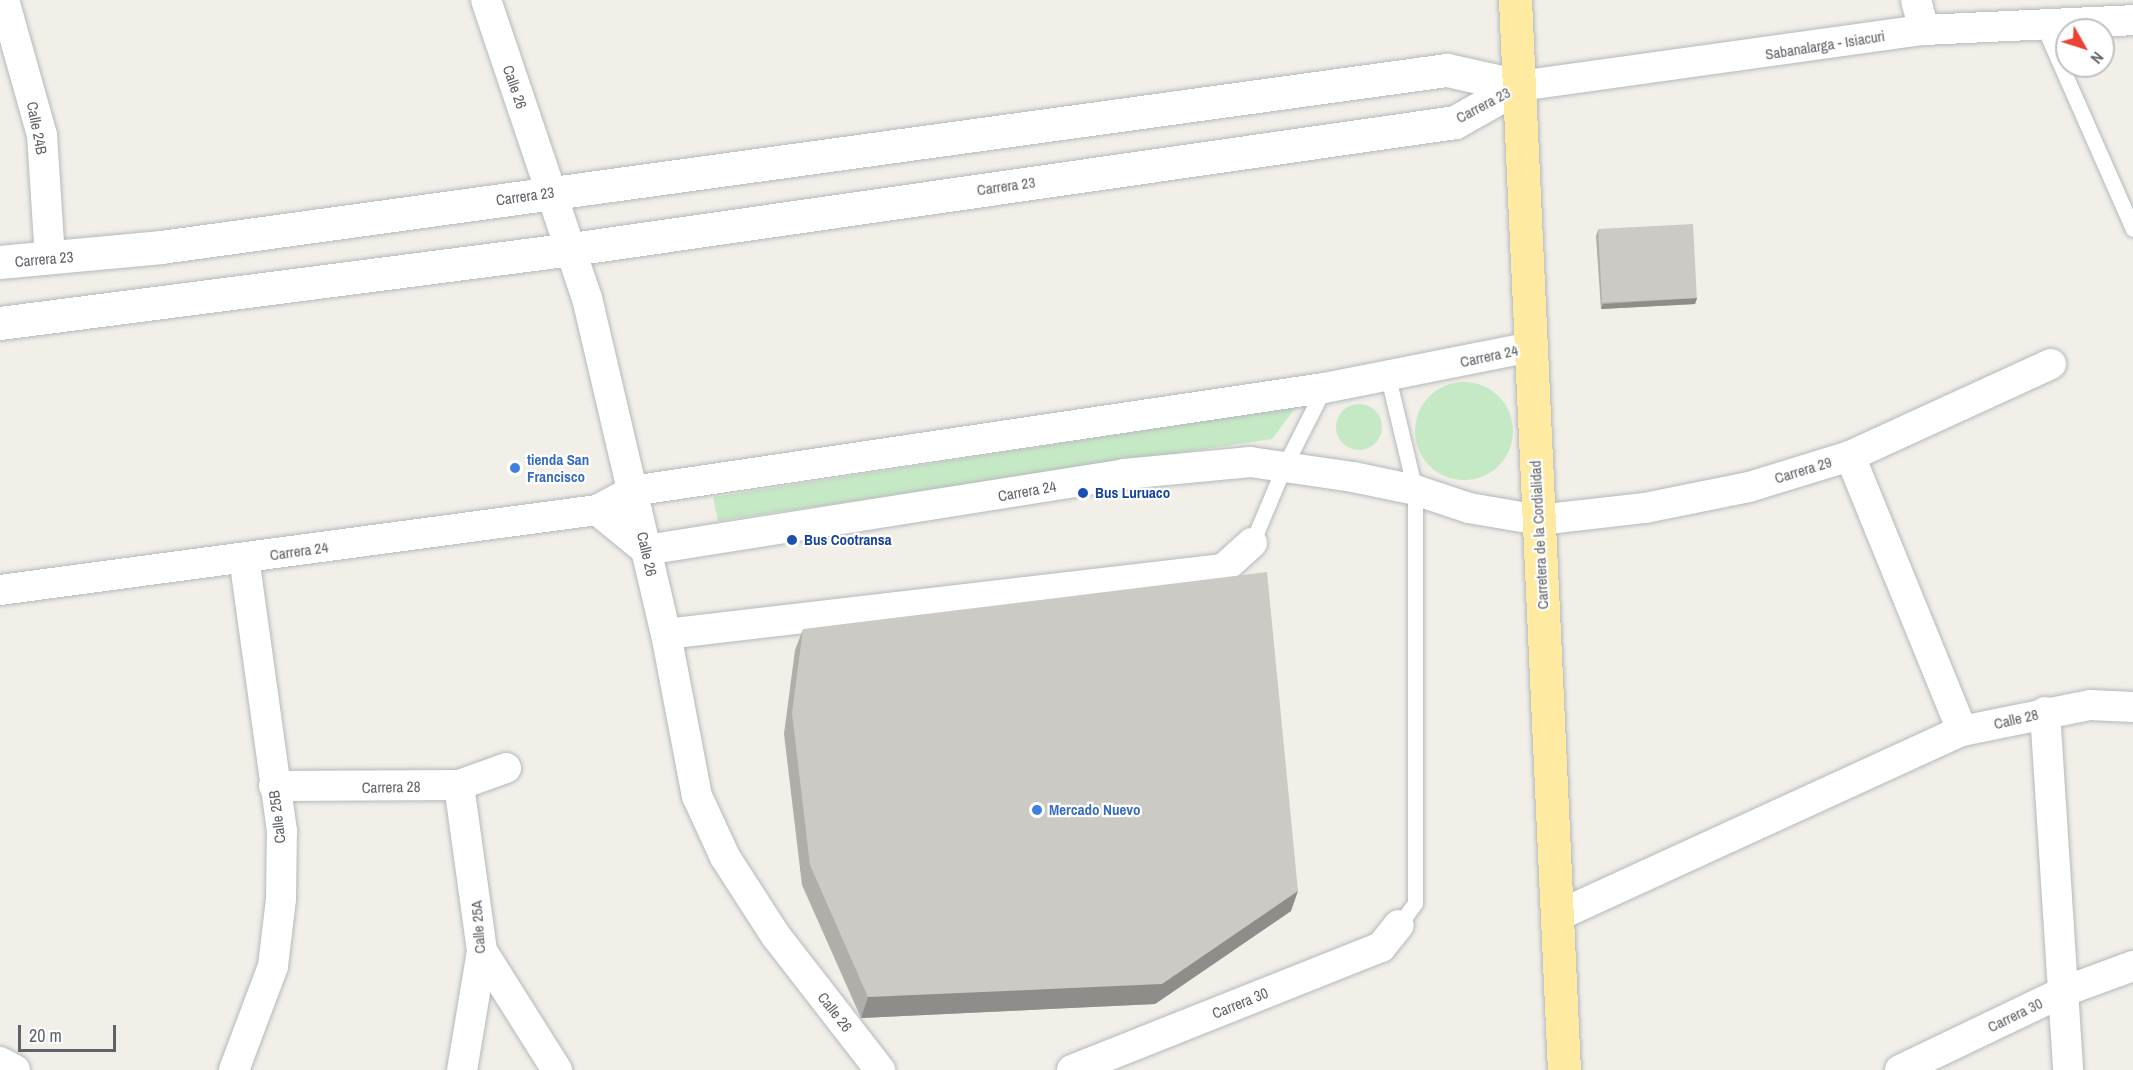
<!DOCTYPE html>
<style>
body{margin:0}
#map{position:relative;width:2133px;height:1070px;overflow:hidden;background:#f1efe8;font-family:"Archivo Narrow",sans-serif}
div>[style]{position:absolute}
[style*='--x']{left:calc(var(--x)*1px);top:calc(var(--y)*1px);width:calc(var(--w)*1px);rotate:calc(var(--a)*1deg)}
.green>*{inset:0;background:#c5e8c5}
.round{border-radius:50%}
.roads{filter:drop-shadow(0 0 2px #b5b8bc) drop-shadow(0 0 2px #b5b8bc)}
.service>*{height:15px;margin:-7.5px;padding:0 7.5px;transform-origin:7.5px;border-radius:7.5px;background:#fff}
.minor>*{height:30px;margin:-15px;padding:0 15px;transform-origin:15px;border-radius:15px;background:#fff}
.tertiary>*{height:33px;margin:-16.5px;padding:0 16.5px;transform-origin:16.5px;border-radius:16.5px;background:#fff}
.trunk>*{height:33px;margin:-16.5px;padding:0 16.5px;transform-origin:16.5px;border-radius:16.5px;background:#feeaa1}
.wall>*{inset:0;background:#afaea9}
.shaded-wall>*{inset:0;background:#8f8d8a}
.building>*{inset:0;background:#cccac5;transform-origin:0 0}
.dots>*{width:16px;height:16px;translate:-50% -50%;box-sizing:border-box;border:3px solid #fff;border-radius:50%}
span{translate:-50% -50%;white-space:nowrap;text-align:center;line-height:1.15;-webkit-text-stroke:4.5px #fff;paint-order:stroke}
.street-label{font-size:15px;color:#5f6368}
.shop-label{font-size:15px;color:#366cbe;font-weight:700}
.left{translate:0 -50%;text-align:left}
.transit-label{font-size:15px;color:#164399;font-weight:700}
.north{position:absolute;left:2055px;top:18px;width:60px;height:60px;box-sizing:border-box;background:#fff;border:2px solid #bfc1c3;border-radius:50%;rotate:129deg;font-size:16px;font-weight:700;line-height:24px;text-align:center;color:#5f6368}
.north::after{content:'';display:block;margin:auto;width:21px;height:27px;background:#ea4335;clip-path:polygon(50% 0,100% 100%,50% 72%,0 100%)}
.scale{position:absolute;left:18px;top:1025px;width:98px;height:27px;box-sizing:border-box;border:3px solid #5f6368;border-top:0;padding-left:8px;font-size:18px;line-height:21px;white-space:nowrap;color:#5f6368;-webkit-text-stroke:4px #fff;paint-order:stroke}
</style>
<div id="map">
<div class="green">
<div class="round" style="left:1415px;top:382px;width:98px;height:98px"></div>
<div class="round" style="left:1336px;top:404px;width:46px;height:46px"></div>
<div style="clip-path:polygon(1296px 407px,1272px 439px,718px 521px,713px 497px)"></div>
</div>
<div class="roads">
<div class="service">
<div style="--x:2043;--y:25;--w:223;--a:66.2"></div>
<div style="--x:1388;--y:377;--w:116;--a:76.6"></div>
<div style="--x:1415;--y:490;--w:413;--a:90"></div>
<div style="--x:1415;--y:903;--w:27;--a:126"></div>
<div style="--x:1252;--y:543;--w:82;--a:-67.2"></div>
<div style="--x:1284;--y:467;--w:89;--a:-63.1"></div>
</div>
<div class="minor">
<div style="--x:4;--y:0;--w:140;--a:74.3"></div>
<div style="--x:42;--y:135;--w:124;--a:86.3"></div>
<div style="--x:486;--y:0;--w:315;--a:71.3"></div>
<div style="--x:587;--y:298;--w:345;--a:76.8"></div>
<div style="--x:666;--y:634;--w:165;--a:79.2"></div>
<div style="--x:697;--y:796;--w:67;--a:65.3"></div>
<div style="--x:725;--y:857;--w:94;--a:57.2"></div>
<div style="--x:776;--y:936;--w:170;--a:52.2"></div>
<div style="--x:1916;--y:0;--w:31;--a:75"></div>
<div style="--x:1519;--y:86;--w:409;--a:-7.9"></div>
<div style="--x:1924;--y:30;--w:209;--a:-2.7"></div>
<div style="--x:1850;--y:456;--w:297;--a:67.8"></div>
<div style="--x:1962;--y:731;--w:131;--a:-11.5"></div>
<div style="--x:2090;--y:705;--w:43;--a:2.7"></div>
<div style="--x:597;--y:510;--w:63;--a:39.2"></div>
<div style="--x:646;--y:550;--w:484;--a:-9"></div>
<div style="--x:1124;--y:474;--w:127;--a:-5.4"></div>
<div style="--x:1250;--y:462;--w:104;--a:8.3"></div>
<div style="--x:1353;--y:477;--w:63;--a:11.8"></div>
<div style="--x:1415;--y:490;--w:57;--a:18.4"></div>
<div style="--x:1469;--y:508;--w:71;--a:9.7"></div>
<div style="--x:1539;--y:520;--w:107;--a:-6.5"></div>
<div style="--x:1645;--y:508;--w:106;--a:-11.4"></div>
<div style="--x:1749;--y:487;--w:106;--a:-17.1"></div>
<div style="--x:1850;--y:456;--w:221;--a:-24.6"></div>
<div style="--x:0;--y:590;--w:602;--a:-7.63"></div>
<div style="--x:597;--y:510;--w:40;--a:-28"></div>
<div style="--x:632;--y:491;--w:700;--a:-8.47"></div>
<div style="--x:1324;--y:388;--w:211;--a:-11.2"></div>
<div style="--x:666;--y:634;--w:561;--a:-6.66"></div>
<div style="--x:1223;--y:569;--w:39;--a:-42"></div>
<div style="--x:2045;--y:712;--w:359;--a:86.3"></div>
<div style="--x:459;--y:785;--w:168;--a:82.1"></div>
<div style="--x:482;--y:951;--w:121;--a:99.5"></div>
<div style="--x:274;--y:786;--w:185;--a:-0.3"></div>
<div style="--x:459;--y:785;--w:50;--a:-19.9"></div>
<div style="--x:1557;--y:916;--w:445;--a:-24.6"></div>
<div style="--x:482;--y:951;--w:141;--a:57.8"></div>
<div style="--x:0;--y:1062;--w:17;--a:28"></div>
<div style="--x:234;--y:1070;--w:111;--a:-69.4"></div>
<div style="--x:273;--y:966;--w:67;--a:-83.2"></div>
<div style="--x:281;--y:899;--w:68;--a:-89.2"></div>
<div style="--x:282;--y:831;--w:276;--a:-97.9"></div>
<div style="--x:1072;--y:1070;--w:333;--a:-21.7"></div>
<div style="--x:1381;--y:947;--w:28;--a:-51"></div>
<div style="--x:1900;--y:1070;--w:183;--a:-25.6"></div>
<div style="--x:2065;--y:991;--w:72;--a:-20.2"></div>
</div>
<div class="tertiary">
<div style="--x:0;--y:262;--w:162;--a:-5.3"></div>
<div style="--x:161;--y:247;--w:1298;--a:-7.84"></div>
<div style="--x:1447;--y:70;--w:74;--a:12.5"></div>
<div style="--x:0;--y:323;--w:577;--a:-7.37"></div>
<div style="--x:572;--y:249;--w:892;--a:-8.18"></div>
<div style="--x:1455;--y:122;--w:73;--a:-29.4"></div>
</div>
<div class="trunk">
<div style="--x:1515;--y:0;--w:1071;--a:87.38"></div>
</div>
</div>
<div class="wall">
<div style="clip-path:polygon(1598px 230px,1697px 298px,1695px 304px,1601px 309px,1596px 236px)"></div>
<div style="clip-path:polygon(803px 629px,1291px 911px,1155px 1004px,861px 1018px,802px 885px,784px 734px,795px 650px)"></div>
</div>
<div class="shaded-wall">
<div style="clip-path:polygon(1697px 298px,1695px 304px,1601px 309px,1603px 304px)"></div>
<div style="clip-path:polygon(1298px 891px,1291px 911px,1155px 1004px,861px 1018px,868px 997px)"></div>
</div>
<div class="building">
<div style="left:1693px;top:224px;width:74px;height:95px;rotate:87deg"></div>
<div style="clip-path:polygon(1267px 572px,1298px 891px,1162px 984px,868px 997px,810px 865px,792px 713px,803px 629px)"></div>
</div>
<div class="dots">
<div style="left:515px;top:468px;background:#3f7fe0"></div>
<div style="left:1083px;top:493px;background:#1a4fb4"></div>
<div style="left:792px;top:540px;background:#1a4fb4"></div>
<div style="left:1037px;top:810px;background:#3f7fe0"></div>
</div>
<div class="street-label">
<span style="left:1825px;top:45px;rotate:-9deg">Sabanalarga - Isiacuri</span>
<span style="left:515px;top:87px;rotate:71deg">Calle 26</span>
<span style="left:1483px;top:105px;rotate:-28deg">Carrera 23</span>
<span style="left:37px;top:128px;rotate:79deg">Calle 24B</span>
<span style="left:1006px;top:186px;rotate:-8deg">Carrera 23</span>
<span style="left:525px;top:196px;rotate:-8deg">Carrera 23</span>
<span style="left:44px;top:259px;rotate:-5deg">Carrera 23</span>
<span style="left:1489px;top:356px;rotate:-12deg">Carrera 24</span>
<span style="left:1803px;top:470px;rotate:-17deg">Carrera 29</span>
<span style="left:1027px;top:491px;rotate:-10deg">Carrera 24</span>
<span style="left:1539px;top:535px;rotate:-93deg">Carretera de la Cordialidad</span>
<span style="left:299px;top:551px;rotate:-8deg">Carrera 24</span>
<span style="left:647px;top:554px;rotate:77deg">Calle 26</span>
<span style="left:2016px;top:719px;rotate:-13deg">Calle 28</span>
<span style="left:391px;top:787px;rotate:-1deg">Carrera 28</span>
<span style="left:277px;top:817px;rotate:-97deg">Calle 25B</span>
<span style="left:478px;top:927px;rotate:-94deg">Calle 25A</span>
<span style="left:1240px;top:1003px;rotate:-22deg">Carrera 30</span>
<span style="left:835px;top:1012px;rotate:52deg">Calle 26</span>
<span style="left:2015px;top:1015px;rotate:-26deg">Carrera 30</span>
</div>
<div class="shop-label">
<span class="left" style="left:527px;top:468px">tienda San<br>Francisco</span>
<span class="left" style="left:1049px;top:810px">Mercado Nuevo</span>
</div>
<div class="transit-label">
<span class="left" style="left:1095px;top:493px">Bus Luruaco</span>
<span class="left" style="left:804px;top:540px">Bus Cootransa</span>
</div>
<div class="north">N</div>
<div class="scale">20 m</div>
</div>
